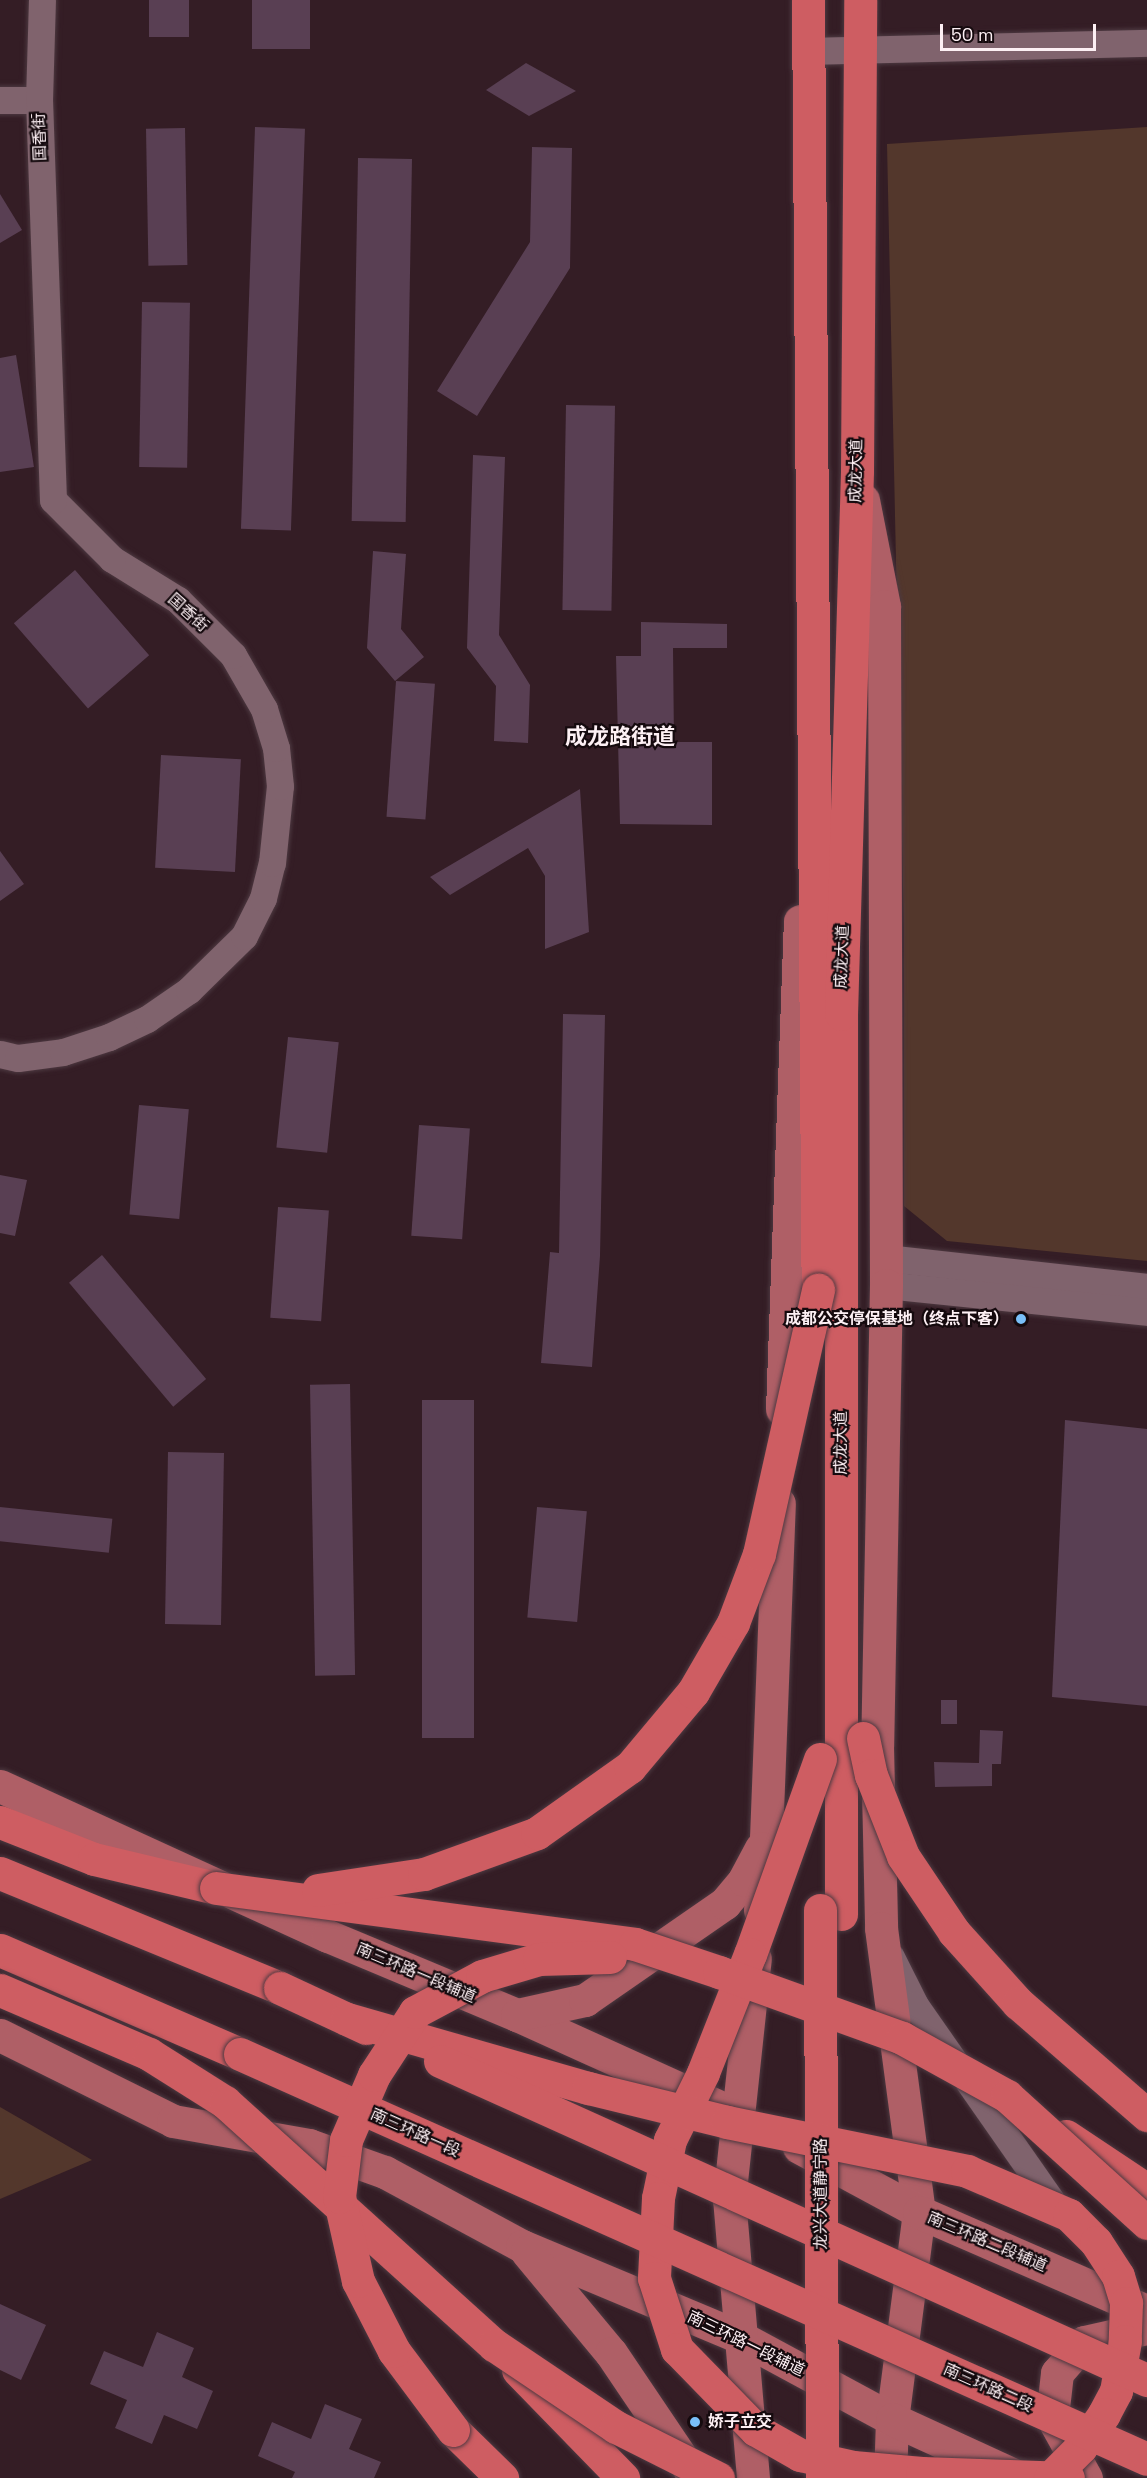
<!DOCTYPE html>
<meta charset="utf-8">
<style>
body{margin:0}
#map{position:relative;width:1147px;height:2478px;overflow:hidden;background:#341d25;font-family:"Space Grotesk","Noto Sans SC",sans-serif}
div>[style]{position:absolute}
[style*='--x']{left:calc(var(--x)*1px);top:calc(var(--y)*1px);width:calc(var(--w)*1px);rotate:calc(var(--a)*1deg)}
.green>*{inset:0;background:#53372c}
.building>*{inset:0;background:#593f53;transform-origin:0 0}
.roads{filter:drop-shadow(0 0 2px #4d3941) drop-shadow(0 0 2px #4d3941)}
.minor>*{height:27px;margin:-13.5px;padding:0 13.5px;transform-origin:13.5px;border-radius:13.5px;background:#80636d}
.major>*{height:33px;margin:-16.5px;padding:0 16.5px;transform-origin:16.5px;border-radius:16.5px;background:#af5f66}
.highway>*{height:33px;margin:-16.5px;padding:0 16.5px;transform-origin:16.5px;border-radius:16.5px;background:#ce5d62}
.bridges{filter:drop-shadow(0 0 2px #4d3941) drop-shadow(0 0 2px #4d3941)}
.highway-bridge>*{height:33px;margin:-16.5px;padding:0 16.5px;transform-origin:16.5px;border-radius:16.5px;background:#ce5d62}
.dots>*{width:16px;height:16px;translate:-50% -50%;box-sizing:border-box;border:3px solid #150a0e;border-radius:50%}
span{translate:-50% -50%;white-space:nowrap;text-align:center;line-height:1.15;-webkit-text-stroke:4.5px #150a0e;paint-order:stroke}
.street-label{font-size:16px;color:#fdf0f4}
.poi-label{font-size:16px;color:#fdf0f4;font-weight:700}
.right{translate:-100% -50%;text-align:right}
.left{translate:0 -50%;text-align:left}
.district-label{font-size:22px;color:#fdf0f4;font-weight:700}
.scale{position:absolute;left:940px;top:24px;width:156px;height:27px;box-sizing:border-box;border:3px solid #fdf0f4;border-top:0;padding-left:8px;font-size:18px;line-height:21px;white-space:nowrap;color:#fdf0f4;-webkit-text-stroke:4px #150a0e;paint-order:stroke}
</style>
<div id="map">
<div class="green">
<div style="clip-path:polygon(1147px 127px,1147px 1261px,947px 1241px,904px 1206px,904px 933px,887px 144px)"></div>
<div style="clip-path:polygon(0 2107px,92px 2160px,0 2199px)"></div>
</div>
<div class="building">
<div style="left:149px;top:0;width:40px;height:37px"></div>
<div style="left:252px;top:0;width:58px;height:49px"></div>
<div style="clip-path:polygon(526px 63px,576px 91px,529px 116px,486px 90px)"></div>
<div style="left:255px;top:127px;width:50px;height:402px;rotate:2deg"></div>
<div style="left:185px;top:128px;width:137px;height:39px;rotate:89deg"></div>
<div style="clip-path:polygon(532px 147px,572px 148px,570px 268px,477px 416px,437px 391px,530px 242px)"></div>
<div style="left:358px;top:158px;width:54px;height:363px;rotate:1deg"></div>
<div style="clip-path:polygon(0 194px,22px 230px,0 243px)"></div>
<div style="left:142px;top:302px;width:48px;height:165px;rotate:1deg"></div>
<div style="clip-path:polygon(16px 355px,34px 467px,0 472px,0 358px)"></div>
<div style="left:566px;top:405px;width:49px;height:205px;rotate:1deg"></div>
<div style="clip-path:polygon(473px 455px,505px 457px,499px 635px,530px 685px,528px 743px,494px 741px,496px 686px,467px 648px)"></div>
<div style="clip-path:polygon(373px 551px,406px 554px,401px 629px,424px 657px,395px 681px,367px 648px)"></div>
<div style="left:75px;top:570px;width:113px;height:81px;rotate:49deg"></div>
<div style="clip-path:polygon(641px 622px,727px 624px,727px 648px,673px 648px,674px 742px,712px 742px,712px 825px,620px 824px,616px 656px,641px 656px)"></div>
<div style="left:396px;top:681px;width:39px;height:136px;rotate:4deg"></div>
<div style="left:161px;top:755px;width:80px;height:113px;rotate:3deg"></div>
<div style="clip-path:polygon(580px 789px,589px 932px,545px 949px,545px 876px,528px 848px,450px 895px,430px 877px)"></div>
<div style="clip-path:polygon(0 851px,24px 884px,0 901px)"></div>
<div style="clip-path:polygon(563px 1014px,605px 1015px,600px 1256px,592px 1367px,541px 1363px,550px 1252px,559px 1253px)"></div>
<div style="left:288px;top:1037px;width:51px;height:111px;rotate:6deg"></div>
<div style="left:139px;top:1105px;width:50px;height:110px;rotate:5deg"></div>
<div style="left:419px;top:1125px;width:51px;height:111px;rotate:4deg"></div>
<div style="clip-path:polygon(0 1175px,27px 1180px,15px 1236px,0 1233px)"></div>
<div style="left:278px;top:1207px;width:51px;height:111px;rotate:4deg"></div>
<div style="left:102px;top:1255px;width:162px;height:43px;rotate:50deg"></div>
<div style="left:350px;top:1384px;width:291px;height:40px;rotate:89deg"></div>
<div style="left:422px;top:1400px;width:52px;height:338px"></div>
<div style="clip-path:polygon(1065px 1420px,1147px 1429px,1147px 1706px,1052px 1697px)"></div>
<div style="left:168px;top:1452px;width:56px;height:172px;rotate:1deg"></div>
<div style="left:0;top:1507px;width:113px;height:34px;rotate:6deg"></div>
<div style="left:537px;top:1507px;width:50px;height:111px;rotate:5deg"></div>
<div style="left:941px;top:1700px;width:16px;height:24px"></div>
<div style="clip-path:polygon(980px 1730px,1003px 1731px,1001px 1764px,992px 1764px,992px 1786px,935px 1787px,934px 1762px,979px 1763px)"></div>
<div style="clip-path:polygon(0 2304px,46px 2325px,21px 2380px,0 2370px)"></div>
<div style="clip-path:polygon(157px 2332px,194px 2348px,182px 2377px,213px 2391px,197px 2429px,164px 2415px,152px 2444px,115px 2428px,127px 2400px,90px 2384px,104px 2351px,143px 2367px)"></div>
<div style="clip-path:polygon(325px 2404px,362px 2419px,349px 2449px,381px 2462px,374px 2478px,292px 2478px,295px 2472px,258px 2456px,272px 2422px,311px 2439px)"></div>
</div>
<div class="roads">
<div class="minor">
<div style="--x:809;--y:51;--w:338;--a:-1.4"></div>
<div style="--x:0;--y:100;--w:39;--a:0"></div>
<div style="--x:0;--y:1054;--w:18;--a:13"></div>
<div style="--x:18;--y:1058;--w:45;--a:-7.6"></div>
<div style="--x:63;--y:1052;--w:48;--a:-18.1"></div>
<div style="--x:109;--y:1037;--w:42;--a:-25.3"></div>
<div style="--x:147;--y:1019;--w:51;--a:-34.6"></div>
<div style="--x:189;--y:990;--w:77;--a:-44.5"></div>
<div style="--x:244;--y:936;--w:42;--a:-63.4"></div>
<div style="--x:263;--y:898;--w:36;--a:-76"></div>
<div style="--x:272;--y:863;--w:77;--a:-84.1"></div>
<div style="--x:280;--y:786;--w:38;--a:-96"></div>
<div style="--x:276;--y:748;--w:41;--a:-107.1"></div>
<div style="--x:264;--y:709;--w:62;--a:-119.9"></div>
<div style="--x:233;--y:655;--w:78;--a:-135"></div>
<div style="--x:178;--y:600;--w:78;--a:-148.2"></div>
<div style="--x:112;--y:559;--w:83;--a:-135"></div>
<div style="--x:53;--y:500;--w:400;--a:-92"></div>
<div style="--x:39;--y:100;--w:100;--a:-88.3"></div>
<div style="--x:886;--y:1258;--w:263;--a:6.3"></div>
<div style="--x:886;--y:1285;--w:262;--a:5.9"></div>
<div style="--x:891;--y:1957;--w:54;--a:63.4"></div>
<div style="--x:915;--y:2005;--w:254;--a:55.1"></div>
</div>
<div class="major">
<div style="--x:863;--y:500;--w:108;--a:78.8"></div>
<div style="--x:884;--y:606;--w:679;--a:89.83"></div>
<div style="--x:886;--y:1285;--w:461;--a:91.1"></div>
<div style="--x:877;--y:1746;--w:182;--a:88.7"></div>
<div style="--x:881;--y:1928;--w:287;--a:82.4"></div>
<div style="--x:919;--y:2212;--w:209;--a:97.4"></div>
<div style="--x:892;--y:2419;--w:59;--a:91.9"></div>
<div style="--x:782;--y:1409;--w:488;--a:-87.9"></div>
<div style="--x:0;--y:1786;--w:361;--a:24.6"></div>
<div style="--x:328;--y:1936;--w:205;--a:22.7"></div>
<div style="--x:517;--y:2015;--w:221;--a:24.4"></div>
<div style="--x:760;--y:1910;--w:72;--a:-85.2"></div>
<div style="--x:766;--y:1838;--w:335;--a:-87.8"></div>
<div style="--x:517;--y:2015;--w:70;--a:-12.4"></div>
<div style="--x:585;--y:2000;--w:170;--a:-34.7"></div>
<div style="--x:725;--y:1903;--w:30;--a:-50"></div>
<div style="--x:744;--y:1880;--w:36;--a:-62"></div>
<div style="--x:0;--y:2035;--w:193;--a:26.4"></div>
<div style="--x:173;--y:2121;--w:138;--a:10"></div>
<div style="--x:309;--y:2145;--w:81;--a:19.6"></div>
<div style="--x:385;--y:2172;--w:156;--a:28.4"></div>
<div style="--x:522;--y:2246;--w:238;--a:22.7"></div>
<div style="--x:742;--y:2338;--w:170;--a:28.4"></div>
<div style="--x:892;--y:2419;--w:139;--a:24.7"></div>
<div style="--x:799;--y:2147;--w:136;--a:28.4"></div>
<div style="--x:919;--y:2212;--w:249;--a:23.5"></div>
<div style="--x:527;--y:2252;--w:131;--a:50.3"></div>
<div style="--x:611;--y:2353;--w:141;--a:56"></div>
<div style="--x:753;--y:2478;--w:279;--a:-94.9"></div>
<div style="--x:729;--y:2200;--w:243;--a:-83.9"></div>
<div style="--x:1086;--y:2478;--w:70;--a:-119.1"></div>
<div style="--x:1052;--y:2417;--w:44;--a:-83.5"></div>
<div style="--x:1057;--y:2373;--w:41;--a:-48.9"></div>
<div style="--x:1084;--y:2342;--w:65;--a:-12.5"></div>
</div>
<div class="highway">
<div style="--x:808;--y:0;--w:1318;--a:89.57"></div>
<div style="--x:0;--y:1822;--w:101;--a:21.5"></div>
<div style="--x:94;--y:1859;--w:125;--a:13.4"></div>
<div style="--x:0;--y:1873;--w:303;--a:22.3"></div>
<div style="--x:841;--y:1914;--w:900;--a:-90"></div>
<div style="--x:841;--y:1014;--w:543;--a:-88.31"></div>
<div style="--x:857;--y:471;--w:471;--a:-89.6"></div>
<div style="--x:0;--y:1950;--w:262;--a:23.4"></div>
<div style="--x:1066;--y:2136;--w:97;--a:33.7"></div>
<div style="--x:518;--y:2370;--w:151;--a:45.8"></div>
<div style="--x:453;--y:2430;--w:69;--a:44.4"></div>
</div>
</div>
<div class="bridges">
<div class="highway-bridge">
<div style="--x:863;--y:1738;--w:38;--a:78"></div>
<div style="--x:871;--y:1775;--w:87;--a:68.4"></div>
<div style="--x:903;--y:1856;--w:92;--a:56.1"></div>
<div style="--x:954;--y:1932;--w:96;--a:48"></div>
<div style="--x:1018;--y:2003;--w:171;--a:41"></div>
<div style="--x:820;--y:1759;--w:207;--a:109.7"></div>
<div style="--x:750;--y:1954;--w:128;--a:111.6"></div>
<div style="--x:703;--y:2073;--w:75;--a:116.2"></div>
<div style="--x:670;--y:2140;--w:59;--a:101.7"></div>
<div style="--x:658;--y:2198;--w:80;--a:92.9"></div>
<div style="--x:654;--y:2278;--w:75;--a:72.1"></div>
<div style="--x:677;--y:2349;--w:113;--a:45.7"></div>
<div style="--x:756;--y:2430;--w:51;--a:29.6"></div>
<div style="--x:800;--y:2455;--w:54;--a:12.8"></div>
<div style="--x:853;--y:2467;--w:69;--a:5"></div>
<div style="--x:922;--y:2473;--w:146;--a:2"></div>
<div style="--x:216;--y:1888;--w:423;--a:7.6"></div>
<div style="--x:635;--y:1944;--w:89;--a:18.4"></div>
<div style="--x:719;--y:1972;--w:195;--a:19.8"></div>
<div style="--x:902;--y:2038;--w:120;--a:28.9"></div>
<div style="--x:1007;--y:2096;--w:189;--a:42.2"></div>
<div style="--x:318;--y:1890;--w:107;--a:-8.6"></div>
<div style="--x:424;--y:1874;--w:120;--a:-19.9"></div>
<div style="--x:537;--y:1833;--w:114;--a:-35.4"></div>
<div style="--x:630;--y:1767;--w:98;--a:-50"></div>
<div style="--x:693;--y:1692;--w:80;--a:-59.9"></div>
<div style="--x:733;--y:1623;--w:74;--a:-69.4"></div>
<div style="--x:759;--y:1554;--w:271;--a:-77.4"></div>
<div style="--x:820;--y:1910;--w:568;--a:89.8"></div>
<div style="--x:280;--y:1988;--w:95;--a:24.9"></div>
<div style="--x:0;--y:1990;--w:162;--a:23.2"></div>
<div style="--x:149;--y:2054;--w:90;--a:32.3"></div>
<div style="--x:225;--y:2102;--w:363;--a:42.1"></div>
<div style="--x:494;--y:2345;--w:147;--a:33.9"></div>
<div style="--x:616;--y:2427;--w:114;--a:26.6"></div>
<div style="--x:347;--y:2019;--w:251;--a:16"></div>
<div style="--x:588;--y:2088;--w:143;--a:13.7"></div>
<div style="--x:727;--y:2122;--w:245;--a:11.5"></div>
<div style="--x:967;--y:2171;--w:111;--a:23.3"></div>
<div style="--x:1069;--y:2215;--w:38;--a:45"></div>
<div style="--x:1096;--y:2242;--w:40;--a:57.1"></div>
<div style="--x:1118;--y:2276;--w:28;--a:73"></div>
<div style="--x:1126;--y:2303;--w:38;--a:92"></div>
<div style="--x:1125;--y:2341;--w:51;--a:100.2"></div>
<div style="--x:1116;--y:2391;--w:26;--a:118"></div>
<div style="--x:1104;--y:2414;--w:40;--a:124.9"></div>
<div style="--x:1081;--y:2447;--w:44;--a:135"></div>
<div style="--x:240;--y:2054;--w:993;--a:24.06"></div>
<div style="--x:440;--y:2061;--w:776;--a:24.29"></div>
<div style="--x:453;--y:2430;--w:99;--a:-126.8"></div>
<div style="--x:394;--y:2351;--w:79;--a:-117.2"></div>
<div style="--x:358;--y:2281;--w:86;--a:-102.7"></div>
<div style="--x:339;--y:2197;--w:57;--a:-83"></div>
<div style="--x:346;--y:2140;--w:71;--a:-66.7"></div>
<div style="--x:374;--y:2075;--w:75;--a:-56.9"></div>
<div style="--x:415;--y:2012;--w:76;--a:-28.2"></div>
<div style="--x:482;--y:1976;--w:59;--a:-16.6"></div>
<div style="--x:539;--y:1959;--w:71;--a:-1.6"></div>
</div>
</div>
<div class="dots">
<div style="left:1021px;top:1319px;background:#79bff8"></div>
<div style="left:695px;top:2422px;background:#79bff8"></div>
</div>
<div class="street-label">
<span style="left:40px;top:137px;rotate:-92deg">国香街</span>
<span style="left:856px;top:471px;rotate:-89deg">成龙大道</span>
<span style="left:188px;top:613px;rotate:42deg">国香街</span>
<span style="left:842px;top:957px;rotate:-88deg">成龙大道</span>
<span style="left:841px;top:1443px;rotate:-90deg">成龙大道</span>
<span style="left:416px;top:1973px;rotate:23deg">南三环路一段辅道</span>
<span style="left:415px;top:2133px;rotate:24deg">南三环路一段</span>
<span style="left:821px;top:2194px;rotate:-90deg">龙兴大道静宁路</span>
<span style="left:987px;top:2242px;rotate:23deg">南三环路二段辅道</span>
<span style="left:746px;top:2344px;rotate:26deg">南三环路一段辅道</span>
<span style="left:988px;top:2388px;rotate:24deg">南三环路二段</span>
</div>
<div class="poi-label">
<span class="right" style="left:1009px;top:1319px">成都公交停保基地（终点下客）</span>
<span class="left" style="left:708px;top:2422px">娇子立交</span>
</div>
<div class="district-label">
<span style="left:620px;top:737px">成龙路街道</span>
</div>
<div class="scale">50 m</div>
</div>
